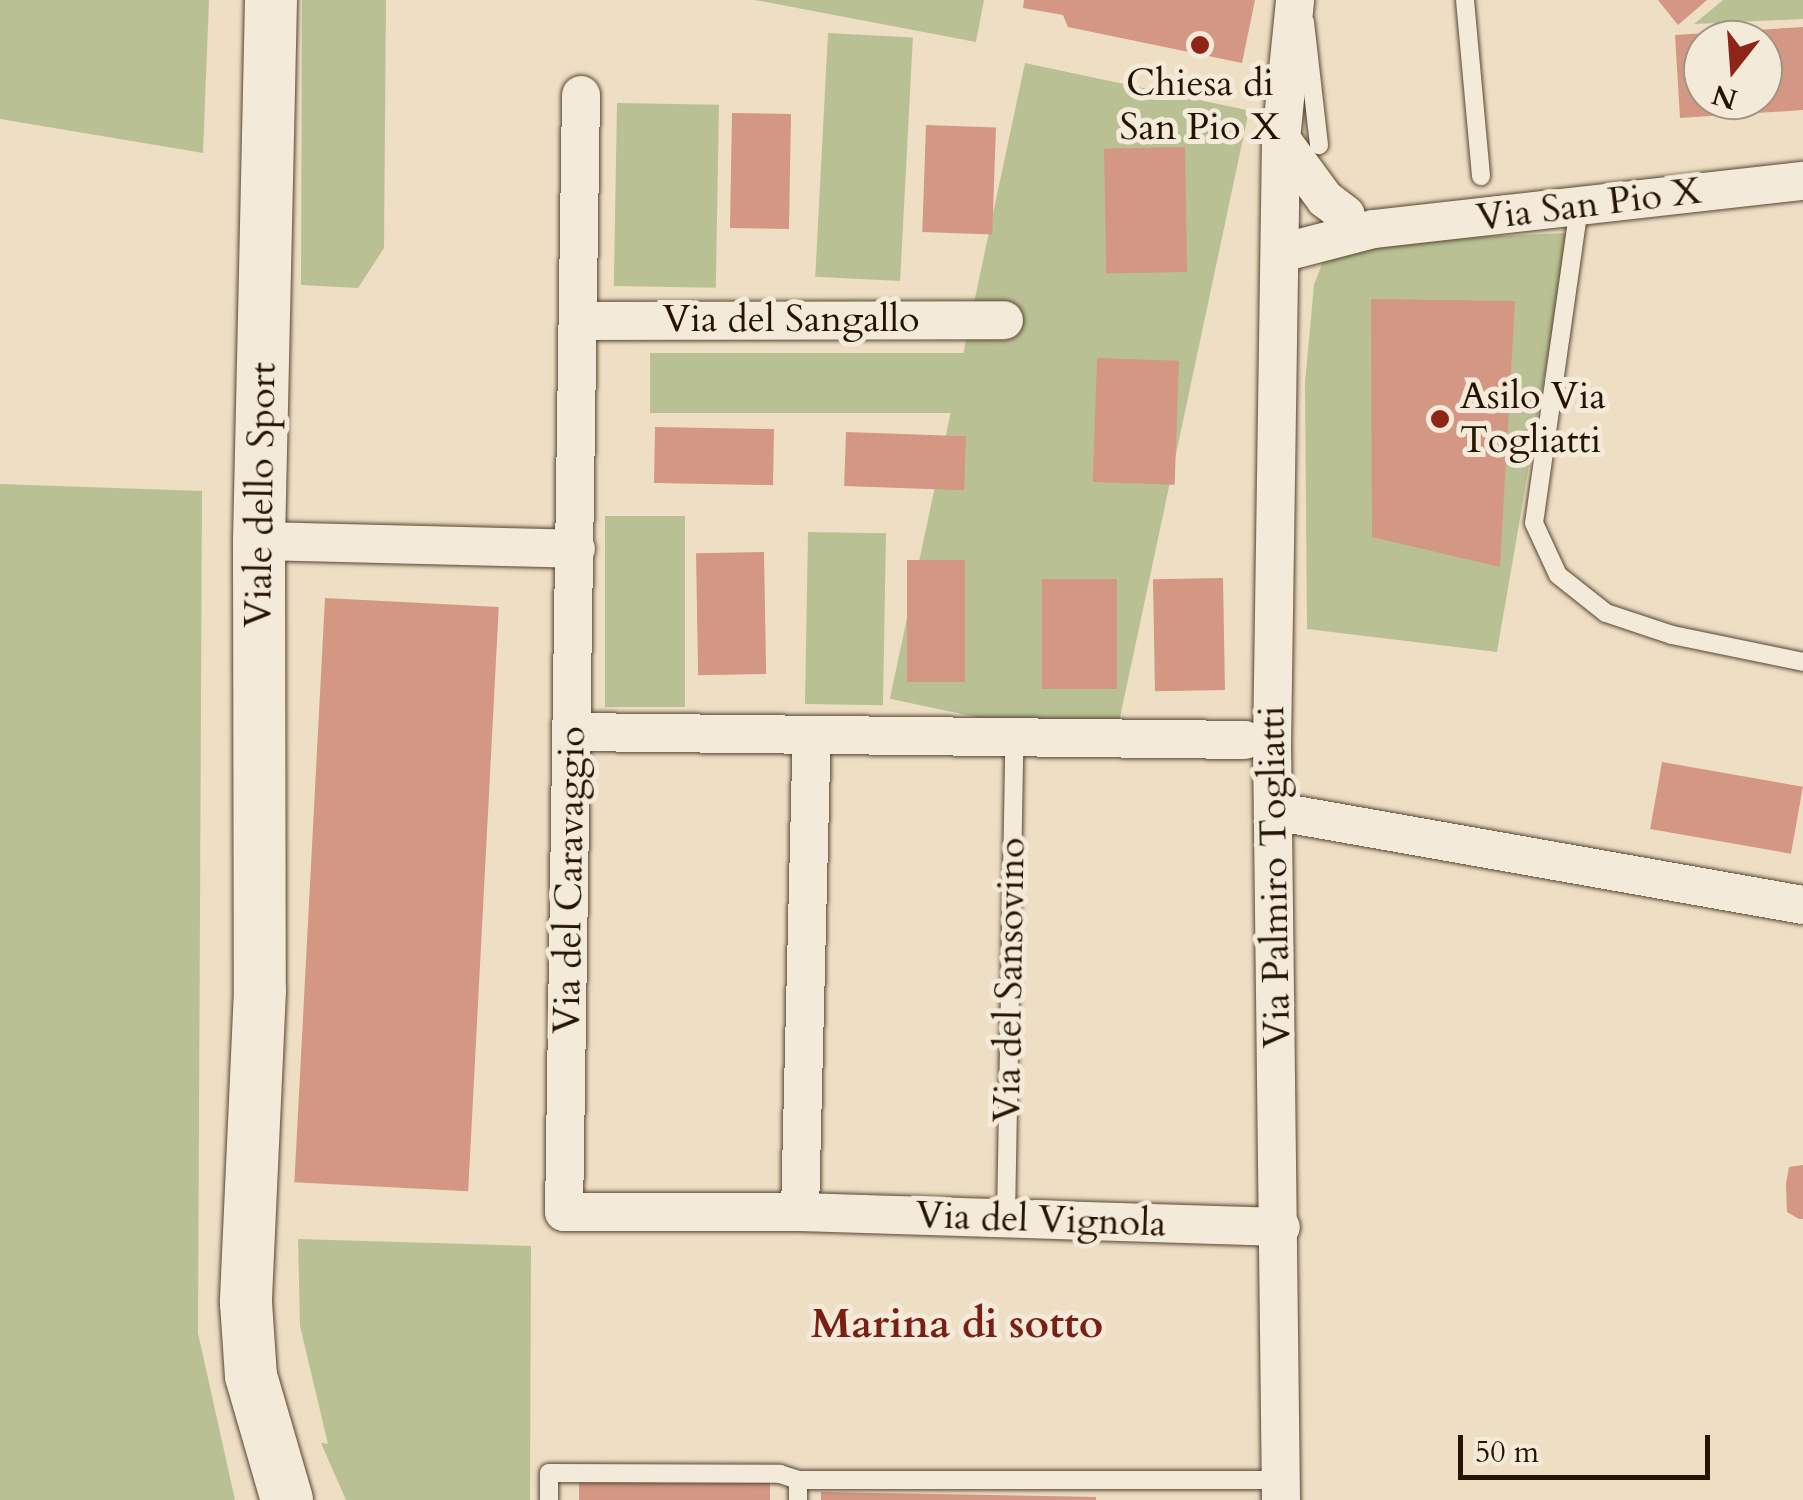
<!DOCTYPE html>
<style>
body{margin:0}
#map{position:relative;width:1803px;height:1500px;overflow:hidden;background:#eedec4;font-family:Cardo,serif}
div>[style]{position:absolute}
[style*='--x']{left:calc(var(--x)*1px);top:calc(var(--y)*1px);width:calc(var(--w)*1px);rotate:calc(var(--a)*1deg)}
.green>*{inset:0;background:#b9c194;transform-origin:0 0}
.building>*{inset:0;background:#d39783;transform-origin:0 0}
.roads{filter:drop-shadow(0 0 2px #574632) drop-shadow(0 0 2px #574632)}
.lane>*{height:18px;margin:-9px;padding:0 9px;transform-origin:9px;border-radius:9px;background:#f4ead9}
.street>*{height:38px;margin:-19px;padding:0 19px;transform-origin:19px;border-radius:19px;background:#f4ead9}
.secondary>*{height:52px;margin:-26px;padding:0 26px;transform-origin:26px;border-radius:26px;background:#f4ead9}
.dots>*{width:28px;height:28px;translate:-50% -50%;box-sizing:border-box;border:5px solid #f4ead9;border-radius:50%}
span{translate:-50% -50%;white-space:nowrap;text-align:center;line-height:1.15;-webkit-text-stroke:10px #f4ead9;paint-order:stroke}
.poi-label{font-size:38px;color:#251401}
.left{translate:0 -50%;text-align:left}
.street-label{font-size:38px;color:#251401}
.quarter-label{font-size:42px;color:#7a1f14;font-weight:700}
.north{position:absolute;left:1683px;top:20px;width:100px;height:100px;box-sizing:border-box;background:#f4ead9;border:2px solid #a19483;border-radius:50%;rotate:197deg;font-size:28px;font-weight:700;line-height:40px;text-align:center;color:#251401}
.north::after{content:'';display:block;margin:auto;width:35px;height:45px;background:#8f2418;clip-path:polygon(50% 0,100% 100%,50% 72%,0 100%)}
.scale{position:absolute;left:1458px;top:1435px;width:252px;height:45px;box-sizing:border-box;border:5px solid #251401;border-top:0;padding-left:12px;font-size:30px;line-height:35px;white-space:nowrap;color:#251401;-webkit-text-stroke:8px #f4ead9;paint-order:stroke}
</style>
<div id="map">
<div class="green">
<div style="clip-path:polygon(0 0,209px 0,203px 153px,0 119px)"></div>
<div style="clip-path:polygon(302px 0,386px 0,384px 248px,358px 288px,301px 285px)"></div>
<div style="clip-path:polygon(755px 0,984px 0,976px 42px)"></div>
<div style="clip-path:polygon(1723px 0,1803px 0,1803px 19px,1694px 24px)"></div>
<div style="left:828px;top:33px;width:85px;height:244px;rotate:3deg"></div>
<div style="left:1025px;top:63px;width:229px;height:650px;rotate:12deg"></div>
<div style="left:617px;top:103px;width:102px;height:183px;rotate:1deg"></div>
<div style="clip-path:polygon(1569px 233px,1497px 652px,1307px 629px,1305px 383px,1314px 285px,1324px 258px,1375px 241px)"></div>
<div style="left:650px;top:353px;width:338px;height:60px"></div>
<div style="clip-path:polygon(0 484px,202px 491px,198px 1333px,235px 1500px,0 1500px)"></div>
<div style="left:605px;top:516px;width:80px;height:191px"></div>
<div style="left:808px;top:532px;width:78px;height:172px;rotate:1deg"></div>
<div style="clip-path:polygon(298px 1239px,531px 1246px,530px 1500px,346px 1500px,321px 1443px,328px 1444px,300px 1326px)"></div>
</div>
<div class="building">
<div style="clip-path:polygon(1024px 0,1255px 0,1242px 63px,1068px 27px,1063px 15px,1023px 8px)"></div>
<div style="clip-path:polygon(1658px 0,1707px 0,1678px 25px)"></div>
<div style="clip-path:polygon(evenodd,1803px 27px,1803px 110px,1680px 118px,1675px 35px,1803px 27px,1703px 40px,1763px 40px,1763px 100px,1703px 100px,1703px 40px)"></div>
<div style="left:732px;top:113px;width:59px;height:115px;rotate:1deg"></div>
<div style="left:926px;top:125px;width:70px;height:107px;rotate:2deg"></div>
<div style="left:1185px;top:147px;width:125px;height:81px;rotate:89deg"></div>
<div style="clip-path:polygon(1371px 299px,1515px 301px,1500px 567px,1372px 537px)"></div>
<div style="left:1097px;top:358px;width:82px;height:124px;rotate:2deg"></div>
<div style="left:655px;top:427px;width:119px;height:56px;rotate:1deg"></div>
<div style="left:846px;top:432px;width:120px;height:54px;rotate:2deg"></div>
<div style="left:764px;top:552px;width:122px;height:68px;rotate:89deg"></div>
<div style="left:907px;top:560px;width:58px;height:122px"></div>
<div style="left:1223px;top:578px;width:112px;height:70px;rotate:89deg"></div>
<div style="left:1042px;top:579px;width:75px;height:110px"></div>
<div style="left:325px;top:598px;width:174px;height:585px;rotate:3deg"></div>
<div style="left:1662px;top:762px;width:143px;height:68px;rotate:10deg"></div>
<div style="clip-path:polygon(1803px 1165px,1803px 1219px,1799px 1219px,1787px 1212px,1786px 1184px,1789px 1167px)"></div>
<div style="clip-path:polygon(579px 1479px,770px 1482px,770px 1500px,579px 1500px)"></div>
<div style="clip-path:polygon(821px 1492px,1096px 1497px,1096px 1500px,821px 1500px)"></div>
</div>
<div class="roads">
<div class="lane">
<div style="--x:1465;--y:0;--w:177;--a:84.8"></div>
<div style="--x:1305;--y:22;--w:124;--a:83.5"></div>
<div style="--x:1579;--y:207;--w:319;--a:98.1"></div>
<div style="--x:1534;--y:523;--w:57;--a:65.2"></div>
<div style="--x:1558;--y:575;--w:61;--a:38.4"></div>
<div style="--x:1606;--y:613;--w:70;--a:18.4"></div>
<div style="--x:1672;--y:635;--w:134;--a:11.6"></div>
<div style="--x:1006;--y:1220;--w:480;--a:-89"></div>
<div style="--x:549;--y:1500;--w:27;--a:-90"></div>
<div style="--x:549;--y:1473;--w:231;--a:0.2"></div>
<div style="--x:780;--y:1474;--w:19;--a:18"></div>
<div style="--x:798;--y:1500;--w:20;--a:-90"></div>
<div style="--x:798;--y:1480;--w:483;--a:0"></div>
</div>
<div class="street">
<div style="--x:581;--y:95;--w:1117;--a:90.87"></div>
<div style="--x:564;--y:1212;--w:236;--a:0"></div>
<div style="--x:800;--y:1212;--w:481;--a:1.8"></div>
<div style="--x:1281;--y:139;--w:74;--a:53.7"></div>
<div style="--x:1325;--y:199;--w:26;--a:37"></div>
<div style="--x:1281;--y:253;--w:96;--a:-14.5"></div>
<div style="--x:1374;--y:229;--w:432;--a:-6.4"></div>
<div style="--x:579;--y:321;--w:425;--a:-0.1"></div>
<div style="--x:259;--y:541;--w:317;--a:1.4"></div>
<div style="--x:573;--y:732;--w:672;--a:0.68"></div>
<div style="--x:1273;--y:811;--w:538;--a:10.06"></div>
<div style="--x:800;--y:1212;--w:476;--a:-88.6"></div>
<div style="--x:1281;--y:1500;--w:753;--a:-90.68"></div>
<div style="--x:1272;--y:747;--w:608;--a:-89.15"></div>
<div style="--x:1281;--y:139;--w:140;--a:-84.2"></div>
</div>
<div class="secondary">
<div style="--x:271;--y:0;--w:541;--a:91.27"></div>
<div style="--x:259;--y:541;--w:449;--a:89.9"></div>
<div style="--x:260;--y:990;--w:313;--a:92.6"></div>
<div style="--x:246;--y:1303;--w:73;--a:86.1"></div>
<div style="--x:251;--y:1376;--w:129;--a:73.8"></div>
</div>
</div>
<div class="dots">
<div style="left:1200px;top:45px;background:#8f2418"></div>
<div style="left:1440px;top:419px;background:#8f2418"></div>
</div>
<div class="poi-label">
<span style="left:1200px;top:106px">Chiesa di<br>San Pio X</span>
<span class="left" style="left:1460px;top:419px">Asilo Via<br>Togliatti</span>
</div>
<div class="street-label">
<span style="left:1589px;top:205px;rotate:-7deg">Via San Pio X</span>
<span style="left:791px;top:320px">Via del Sangallo</span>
<span style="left:261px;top:495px;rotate:-89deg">Viale dello Sport</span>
<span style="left:1275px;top:877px;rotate:-91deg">Via Palmiro Togliatti</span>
<span style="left:570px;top:880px;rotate:-89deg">Via del Caravaggio</span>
<span style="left:1010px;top:980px;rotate:-89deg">Via del Sansovino</span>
<span style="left:1041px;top:1220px;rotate:2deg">Via del Vignola</span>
</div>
<div class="quarter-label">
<span style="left:957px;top:1324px">Marina di sotto</span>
</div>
<div class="north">N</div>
<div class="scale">50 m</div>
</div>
